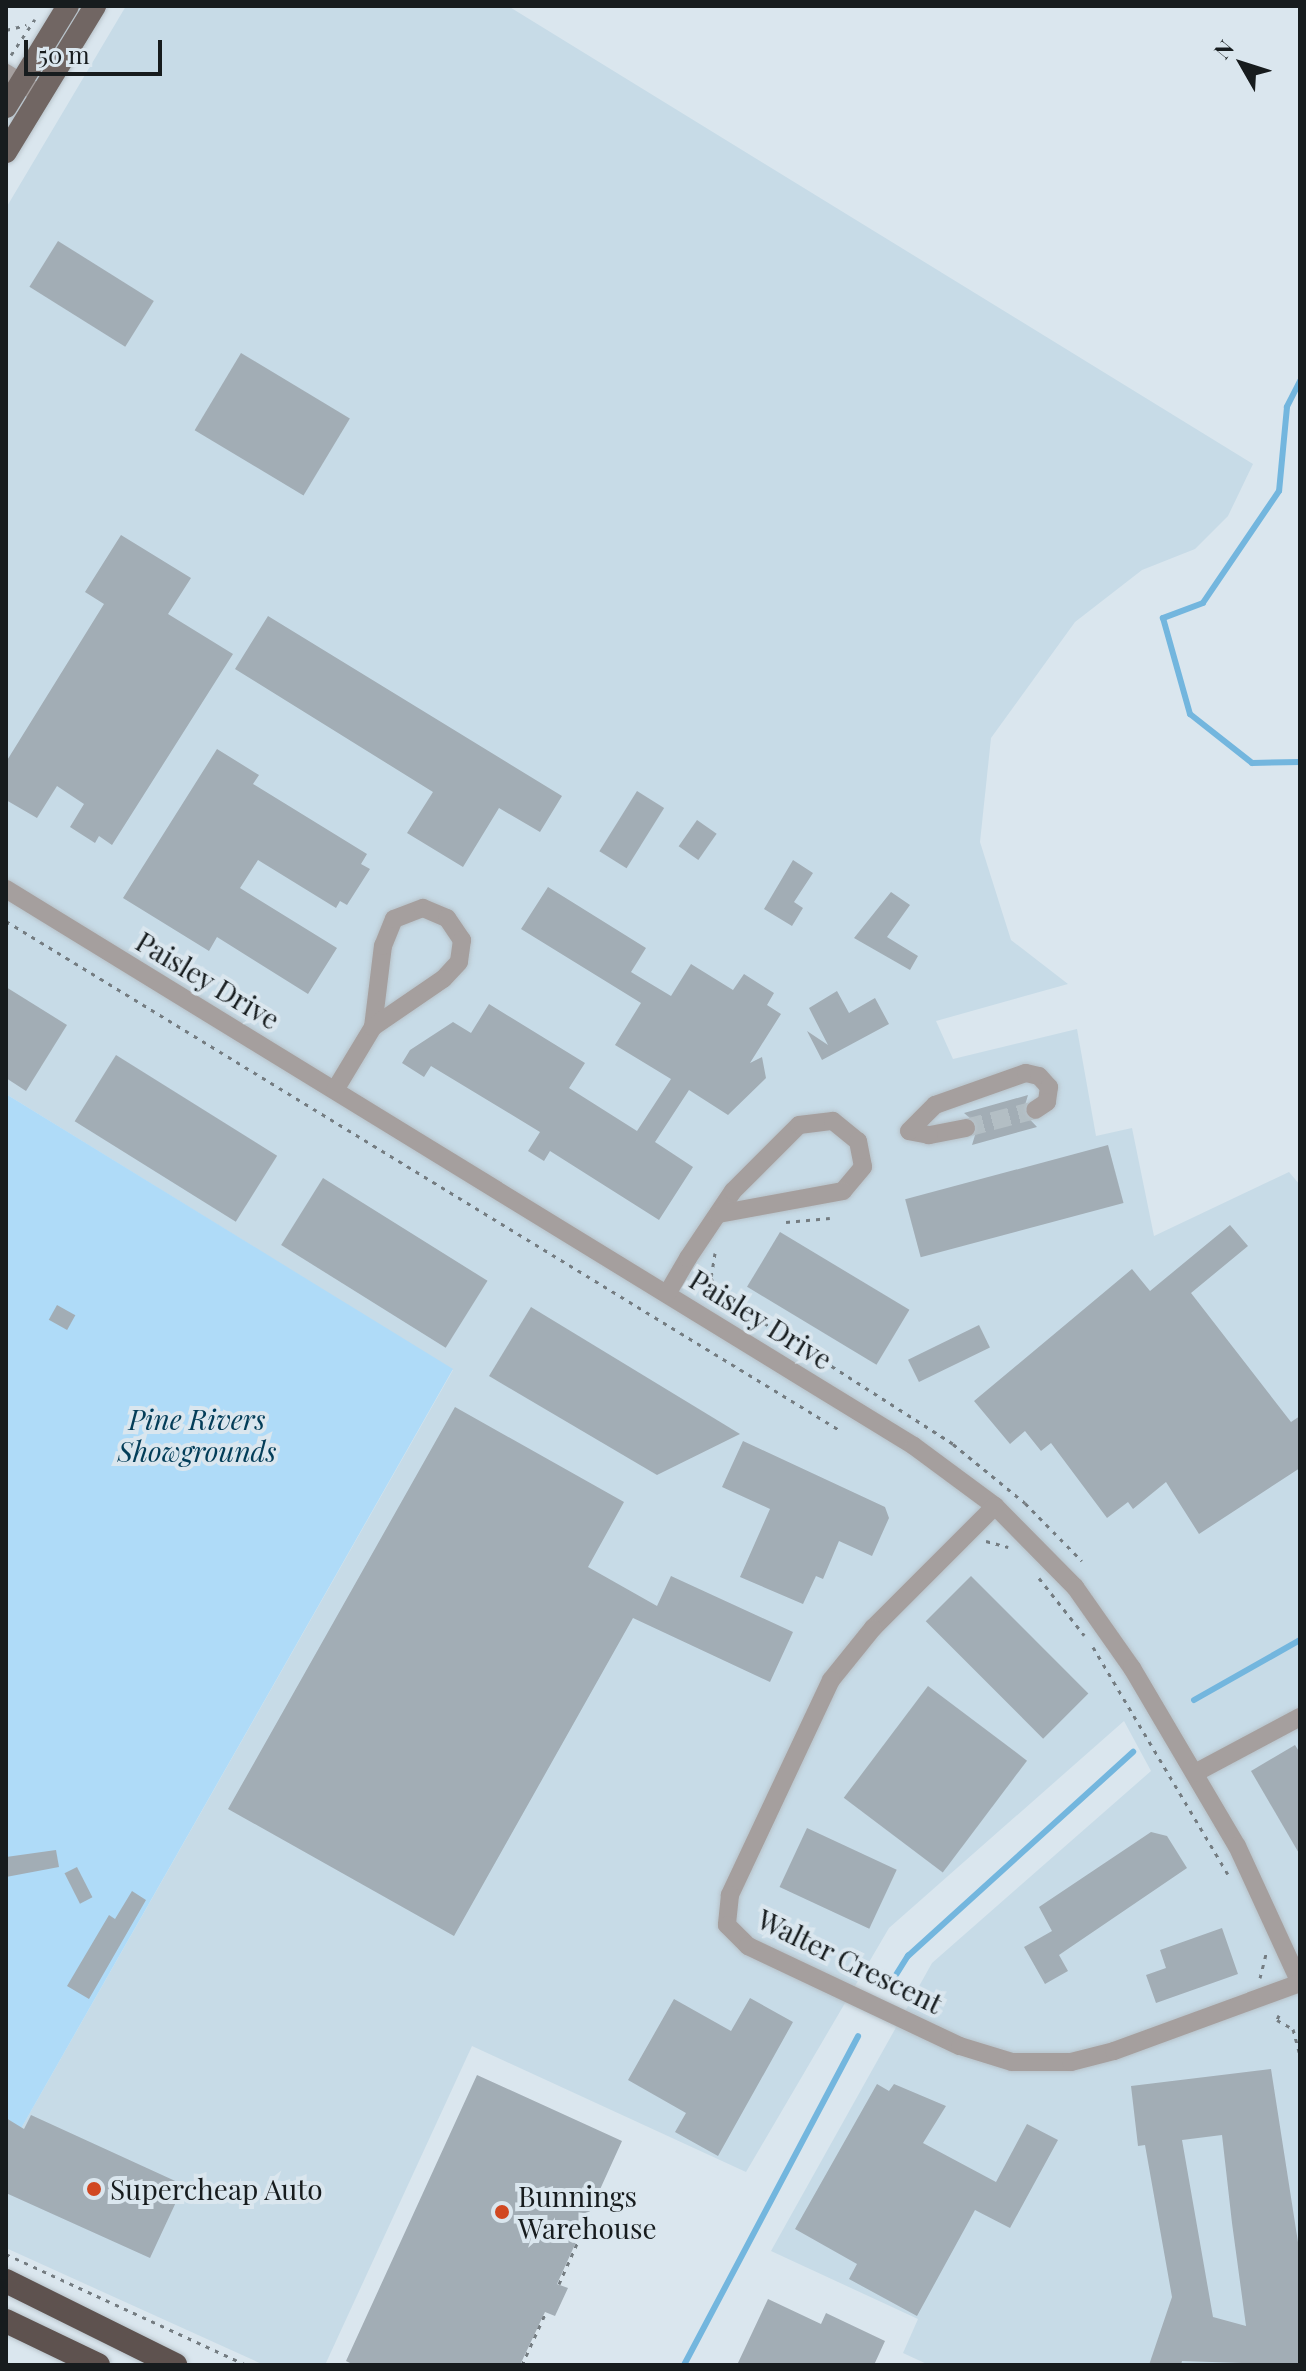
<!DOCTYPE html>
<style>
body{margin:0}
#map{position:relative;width:1306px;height:2371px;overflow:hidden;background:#dae6ee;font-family:"Playfair Display",serif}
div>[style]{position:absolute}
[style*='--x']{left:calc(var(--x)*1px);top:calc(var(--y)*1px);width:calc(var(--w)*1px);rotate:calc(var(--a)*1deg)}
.built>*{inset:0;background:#c7dbe7}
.green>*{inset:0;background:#afdbf8}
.stream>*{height:6px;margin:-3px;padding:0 3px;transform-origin:3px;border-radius:3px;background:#73b6de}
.building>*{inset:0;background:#a2adb5;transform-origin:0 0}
.minor-tunnel>*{height:18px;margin-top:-9px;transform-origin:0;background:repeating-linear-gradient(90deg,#b3bec4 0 18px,transparent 0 27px)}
.path>*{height:3px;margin-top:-1.5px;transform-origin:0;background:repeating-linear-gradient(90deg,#747c81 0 4px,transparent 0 10px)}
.roads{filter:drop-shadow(0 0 2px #b7c2c9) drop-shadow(0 0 2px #b7c2c9)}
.minor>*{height:18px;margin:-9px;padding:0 9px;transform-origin:9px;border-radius:9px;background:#a59f9e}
.major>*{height:22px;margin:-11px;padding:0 11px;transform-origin:11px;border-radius:11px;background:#716663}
.highway>*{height:24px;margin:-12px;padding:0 12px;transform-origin:12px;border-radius:12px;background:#5e524f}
.dots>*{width:22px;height:22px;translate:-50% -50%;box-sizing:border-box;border:4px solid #dae6ee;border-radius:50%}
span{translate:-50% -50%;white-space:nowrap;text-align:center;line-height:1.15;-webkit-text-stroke:8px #dae6ee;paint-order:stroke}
.street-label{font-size:28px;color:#171c1e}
.park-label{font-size:28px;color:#033d58;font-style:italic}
.poi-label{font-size:28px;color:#171c1e}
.left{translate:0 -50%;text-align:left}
.frame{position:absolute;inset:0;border:8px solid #171c1e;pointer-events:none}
.north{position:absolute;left:1202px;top:24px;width:80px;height:80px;-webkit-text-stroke:6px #dae6ee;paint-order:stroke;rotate:309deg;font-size:22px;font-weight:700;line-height:32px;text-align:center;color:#171c1e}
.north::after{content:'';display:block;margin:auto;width:28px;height:36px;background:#171c1e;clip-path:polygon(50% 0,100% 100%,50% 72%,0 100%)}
.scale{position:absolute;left:24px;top:40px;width:138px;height:36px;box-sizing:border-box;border:4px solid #171c1e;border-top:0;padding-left:10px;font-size:24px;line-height:28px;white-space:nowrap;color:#171c1e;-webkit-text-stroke:6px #dae6ee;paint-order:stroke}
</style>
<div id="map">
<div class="built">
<div style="clip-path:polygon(126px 6px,508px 6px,1253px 464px,1228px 516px,1195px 549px,1142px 570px,1075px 622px,991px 738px,980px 842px,1011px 940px,1068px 984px,936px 1021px,953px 1059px,1077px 1029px,1096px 1136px,1132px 1128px,1154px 1236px,1289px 1172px,1300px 1185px,1300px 2365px,929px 2365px,903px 2353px,918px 2319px,771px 2251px,932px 1963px,1151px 1771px,1124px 1721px,889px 1928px,746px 2172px,472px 2046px,325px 2365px,264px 2365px,6px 2248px,6px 2155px,453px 1370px,6px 1094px,6px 208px)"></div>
</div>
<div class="green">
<div style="clip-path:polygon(6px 1094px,453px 1369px,6px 2155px)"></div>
</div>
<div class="stream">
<div style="--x:1300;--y:381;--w:29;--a:117"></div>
<div style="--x:1287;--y:407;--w:84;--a:95.4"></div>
<div style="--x:1279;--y:491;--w:135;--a:124.2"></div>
<div style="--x:1203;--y:603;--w:43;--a:159.4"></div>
<div style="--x:1163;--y:618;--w:100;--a:74.3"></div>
<div style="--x:1190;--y:714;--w:79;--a:38.3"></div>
<div style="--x:1252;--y:763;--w:48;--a:-1.2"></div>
<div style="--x:1194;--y:1700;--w:122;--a:-29.5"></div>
<div style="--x:889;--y:1986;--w:36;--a:-58"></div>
<div style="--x:908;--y:1956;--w:304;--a:-42.2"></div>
<div style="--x:684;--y:2365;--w:372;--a:-62.1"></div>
</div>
<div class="building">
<div style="left:58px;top:241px;width:113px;height:54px;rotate:32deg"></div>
<div style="left:241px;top:353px;width:127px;height:90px;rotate:31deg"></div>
<div style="clip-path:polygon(121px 535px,191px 578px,168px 614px,233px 654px,112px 845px,99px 836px,95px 843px,70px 827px,84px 804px,57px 786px,37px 818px,6px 800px,6px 762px,104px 604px,85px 592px)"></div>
<div style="clip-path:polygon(268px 616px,562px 796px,540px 832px,499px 808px,463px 867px,407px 833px,433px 792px,235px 669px)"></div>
<div style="clip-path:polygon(217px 749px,259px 775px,253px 784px,367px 854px,361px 864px,370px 869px,347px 905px,340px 901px,336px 908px,258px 860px,240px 888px,337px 948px,308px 994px,217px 937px,209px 951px,123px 898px)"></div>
<div style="left:637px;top:791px;width:32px;height:71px;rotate:32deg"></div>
<div style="left:697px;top:820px;width:24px;height:32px;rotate:35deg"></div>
<div style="clip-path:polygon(793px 860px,813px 873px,794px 902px,803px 908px,792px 926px,764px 909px)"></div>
<div style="clip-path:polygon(548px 887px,646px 948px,631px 972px,671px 996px,691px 964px,733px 990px,744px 974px,774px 993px,767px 1005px,781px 1014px,750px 1063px,762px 1057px,766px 1078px,728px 1115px,689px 1090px,655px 1142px,693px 1167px,659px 1220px,550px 1151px,544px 1161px,528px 1151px,540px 1132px,431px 1066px,424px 1077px,402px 1063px,410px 1050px,453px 1022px,471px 1033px,489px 1004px,585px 1063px,569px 1088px,637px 1131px,671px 1079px,615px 1045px,641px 1003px,521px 929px)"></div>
<div style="clip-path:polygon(891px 892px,910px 905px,887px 937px,918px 956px,910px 970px,854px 938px)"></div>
<div style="clip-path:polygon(6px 987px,67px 1025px,26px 1091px,6px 1078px)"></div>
<div style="clip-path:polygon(837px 991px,849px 1013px,875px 998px,889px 1024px,822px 1060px,807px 1031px,828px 1045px,809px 1008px)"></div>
<div style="left:116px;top:1055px;width:190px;height:78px;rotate:32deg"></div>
<div style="clip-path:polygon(1028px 1095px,1023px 1112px,1037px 1127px,972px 1145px,978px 1125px,964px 1113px)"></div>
<div style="left:1108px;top:1145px;width:60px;height:210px;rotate:75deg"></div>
<div style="left:323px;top:1178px;width:194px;height:79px;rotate:32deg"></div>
<div style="clip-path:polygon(1230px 1225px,1248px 1246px,1191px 1293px,1291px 1422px,1300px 1416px,1300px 1468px,1199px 1534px,1166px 1482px,1133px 1509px,1128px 1502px,1107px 1518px,1051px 1443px,1041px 1451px,1025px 1431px,1010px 1444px,974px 1401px,1132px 1269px,1150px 1291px)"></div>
<div style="left:780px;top:1232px;width:151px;height:64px;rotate:31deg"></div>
<div style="left:57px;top:1305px;width:21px;height:17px;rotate:29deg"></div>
<div style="clip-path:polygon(531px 1307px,740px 1434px,657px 1475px,489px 1376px)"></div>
<div style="left:979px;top:1325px;width:25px;height:79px;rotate:64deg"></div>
<div style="clip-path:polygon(455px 1407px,624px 1502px,588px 1567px,657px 1606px,671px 1576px,793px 1632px,770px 1682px,633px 1618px,454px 1936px,228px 1809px)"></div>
<div style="clip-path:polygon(743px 1441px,885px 1507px,889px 1518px,872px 1556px,839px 1541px,823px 1579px,816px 1576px,803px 1604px,740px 1577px,770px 1509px,722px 1487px)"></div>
<div style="left:971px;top:1576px;width:166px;height:64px;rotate:45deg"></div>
<div style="left:928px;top:1686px;width:124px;height:140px;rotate:37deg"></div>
<div style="clip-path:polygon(1295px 1745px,1300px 1753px,1300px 1855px,1251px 1771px)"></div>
<div style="left:807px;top:1828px;width:99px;height:65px;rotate:25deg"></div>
<div style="clip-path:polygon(1151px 1832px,1167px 1836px,1187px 1868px,1059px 1955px,1068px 1971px,1045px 1984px,1024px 1947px,1052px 1931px,1039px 1907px)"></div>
<div style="clip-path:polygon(56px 1850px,59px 1867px,6px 1877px,6px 1857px)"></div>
<div style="left:77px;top:1867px;width:34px;height:14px;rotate:63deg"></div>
<div style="clip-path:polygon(132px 1891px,146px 1900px,89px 1999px,67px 1986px,109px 1915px,115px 1919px)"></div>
<div style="clip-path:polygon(1222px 1928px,1238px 1974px,1156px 2003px,1146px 1975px,1166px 1968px,1160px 1950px)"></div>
<div style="clip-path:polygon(750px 1998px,793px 2022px,718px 2156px,675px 2132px,686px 2113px,628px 2080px,674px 1999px,731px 2031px)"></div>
<div style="clip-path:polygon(evenodd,1271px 2069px,1300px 2255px,1300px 2365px,1182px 2361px,1181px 2365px,1149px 2365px,1172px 2297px,1145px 2145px,1138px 2146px,1131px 2086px,1271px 2069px,1222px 2135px,1232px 2223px,1246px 2326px,1213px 2317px,1182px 2140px,1222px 2135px)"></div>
<div style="clip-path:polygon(477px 2075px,622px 2141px,557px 2284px,568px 2288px,555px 2316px,545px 2312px,520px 2365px,354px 2365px,346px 2361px)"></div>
<div style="clip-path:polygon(877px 2084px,889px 2091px,894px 2084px,946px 2106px,923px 2143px,996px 2182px,1027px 2124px,1058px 2140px,1010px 2228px,975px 2210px,917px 2316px,849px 2279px,857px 2264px,795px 2229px)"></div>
<div style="clip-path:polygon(31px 2115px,184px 2185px,150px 2258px,6px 2193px,6px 2118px,24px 2129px)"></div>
<div style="clip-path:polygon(768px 2299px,821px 2324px,826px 2313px,885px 2341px,874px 2365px,737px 2365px)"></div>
</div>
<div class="minor-tunnel">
<div style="--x:966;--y:1128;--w:71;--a:-14.6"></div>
</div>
<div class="path">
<div style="--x:6;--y:30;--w:21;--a:-14"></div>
<div style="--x:11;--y:55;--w:43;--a:-56.3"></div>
<div style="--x:6;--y:921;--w:978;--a:31.42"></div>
<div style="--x:786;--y:1222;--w:44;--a:-5.2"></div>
<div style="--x:715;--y:1253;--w:25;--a:99"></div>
<div style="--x:711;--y:1278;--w:21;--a:59"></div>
<div style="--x:722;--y:1296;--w:274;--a:32.6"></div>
<div style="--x:953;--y:1444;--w:93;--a:39.3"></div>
<div style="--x:1025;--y:1503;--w:81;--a:45.5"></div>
<div style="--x:986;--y:1541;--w:23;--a:15"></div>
<div style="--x:1039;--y:1578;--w:73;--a:51.7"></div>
<div style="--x:1093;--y:1647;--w:264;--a:59.3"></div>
<div style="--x:1260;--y:1978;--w:25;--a:-76"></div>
<div style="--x:1279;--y:2015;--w:5;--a:112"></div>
<div style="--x:1277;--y:2020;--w:18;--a:29"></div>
<div style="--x:1293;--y:2029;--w:27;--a:75"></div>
<div style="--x:6;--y:2254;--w:264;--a:24.8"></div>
<div style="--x:559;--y:2284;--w:79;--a:-66"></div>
<div style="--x:522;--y:2365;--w:58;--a:-65.6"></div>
</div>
<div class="roads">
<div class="minor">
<div style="--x:6;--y:73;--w:41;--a:32.2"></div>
<div style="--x:6;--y:889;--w:1065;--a:31.53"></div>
<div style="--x:914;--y:1446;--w:101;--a:36.5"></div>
<div style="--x:995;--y:1506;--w:114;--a:45.4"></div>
<div style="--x:1075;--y:1587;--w:99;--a:54.9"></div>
<div style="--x:1132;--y:1668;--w:207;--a:59.5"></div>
<div style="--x:1237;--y:1846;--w:151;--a:65.3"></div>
<div style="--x:335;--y:1090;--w:74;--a:-58.9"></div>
<div style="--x:373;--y:1027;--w:82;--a:-83"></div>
<div style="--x:383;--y:946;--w:29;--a:-68"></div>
<div style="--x:394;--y:919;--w:31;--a:-21"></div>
<div style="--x:423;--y:908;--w:26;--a:23"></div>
<div style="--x:447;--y:918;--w:27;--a:56"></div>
<div style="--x:462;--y:940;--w:22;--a:98"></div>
<div style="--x:459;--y:962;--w:23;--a:133"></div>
<div style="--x:443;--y:979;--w:85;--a:145.6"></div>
<div style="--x:966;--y:1128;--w:38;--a:169"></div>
<div style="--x:929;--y:1135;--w:20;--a:-169"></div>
<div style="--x:909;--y:1131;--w:37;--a:-45"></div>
<div style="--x:935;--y:1105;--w:96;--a:-19.4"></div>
<div style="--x:1026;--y:1073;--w:13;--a:13"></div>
<div style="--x:1039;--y:1076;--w:15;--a:48"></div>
<div style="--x:1049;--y:1087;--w:15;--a:98"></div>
<div style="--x:1047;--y:1102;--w:14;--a:146"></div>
<div style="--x:667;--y:1294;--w:42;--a:-59.7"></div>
<div style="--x:688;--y:1258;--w:81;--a:-56.1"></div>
<div style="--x:733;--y:1191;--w:93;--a:-45"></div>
<div style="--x:799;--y:1125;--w:34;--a:-7"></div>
<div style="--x:833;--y:1121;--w:32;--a:39"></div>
<div style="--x:858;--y:1141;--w:26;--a:79"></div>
<div style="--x:863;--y:1167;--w:31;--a:130"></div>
<div style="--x:843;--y:1191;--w:127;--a:169.6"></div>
<div style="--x:995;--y:1506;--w:173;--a:135"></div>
<div style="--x:873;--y:1628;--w:67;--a:128.9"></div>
<div style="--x:831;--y:1680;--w:238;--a:115.2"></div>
<div style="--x:730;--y:1895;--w:30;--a:96"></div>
<div style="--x:727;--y:1925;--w:30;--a:45"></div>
<div style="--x:748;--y:1946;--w:234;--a:25.3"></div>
<div style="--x:960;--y:2046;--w:54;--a:17.1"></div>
<div style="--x:1012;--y:2062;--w:59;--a:0"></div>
<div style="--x:1071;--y:2062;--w:44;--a:-14.3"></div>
<div style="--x:1114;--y:2051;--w:198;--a:-20.1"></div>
<div style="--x:1195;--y:1773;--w:119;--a:-28.1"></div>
</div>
<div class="major">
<div style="--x:6;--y:107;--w:119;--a:-58.5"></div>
<div style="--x:6;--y:152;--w:171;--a:-58.6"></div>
</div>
<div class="highway">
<div style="--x:6;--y:2281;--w:189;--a:26.4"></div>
<div style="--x:6;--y:2321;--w:102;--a:25.6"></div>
</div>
</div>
<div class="dots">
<div style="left:94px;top:2189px;background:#d14822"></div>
<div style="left:502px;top:2212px;background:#d14822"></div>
</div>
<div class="street-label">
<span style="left:208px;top:980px;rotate:31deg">Paisley Drive</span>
<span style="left:761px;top:1319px;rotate:32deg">Paisley Drive</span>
<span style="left:850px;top:1961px;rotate:26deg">Walter Crescent</span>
</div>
<div class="park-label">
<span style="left:197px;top:1435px">Pine Rivers<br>Showgrounds</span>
</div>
<div class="poi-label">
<span class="left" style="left:110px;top:2189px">Supercheap Auto</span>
<span class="left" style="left:518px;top:2212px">Bunnings<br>Warehouse</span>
</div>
<div class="frame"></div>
<div class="north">N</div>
<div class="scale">50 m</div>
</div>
